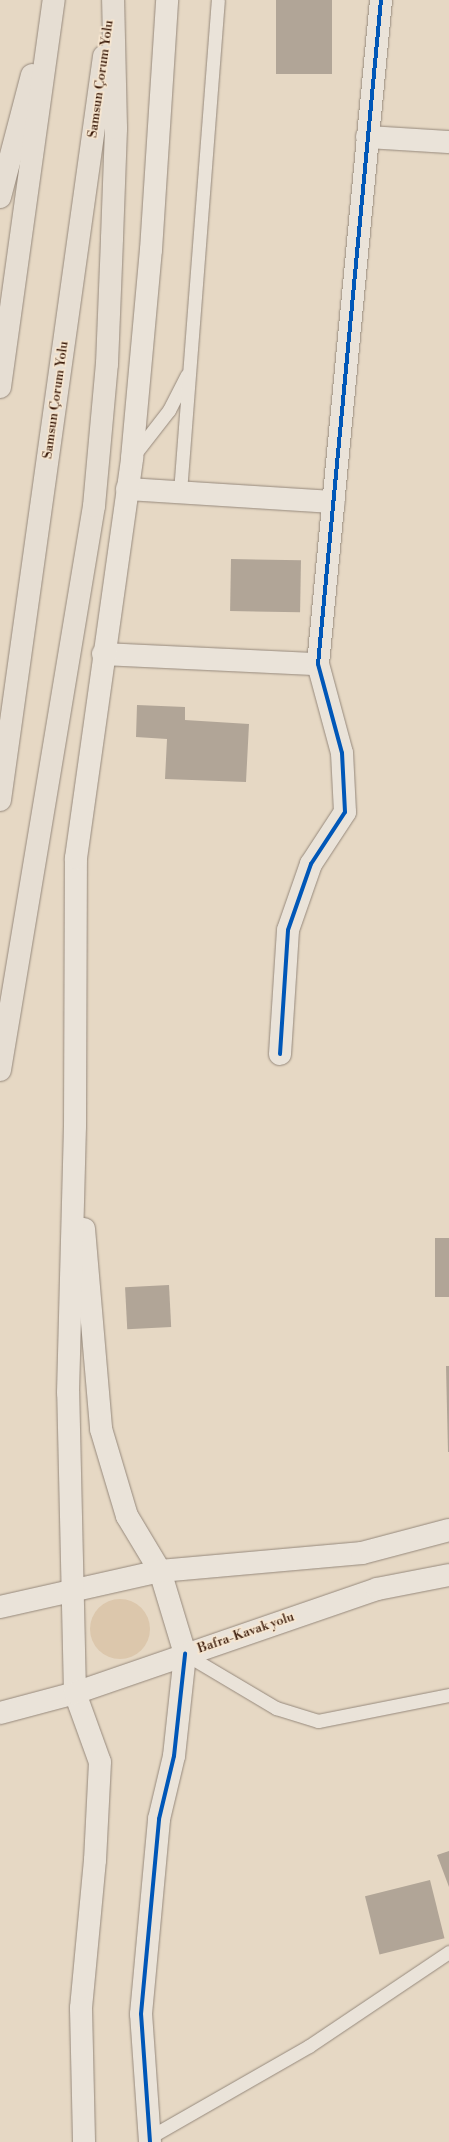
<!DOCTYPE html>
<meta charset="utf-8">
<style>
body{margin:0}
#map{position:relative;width:449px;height:2142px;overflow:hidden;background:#e6d8c4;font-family:"Libre Bodoni",serif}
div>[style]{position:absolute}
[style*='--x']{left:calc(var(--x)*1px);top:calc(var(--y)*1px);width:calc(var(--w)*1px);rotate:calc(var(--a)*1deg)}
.green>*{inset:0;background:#dcc7ac}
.round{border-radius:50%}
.building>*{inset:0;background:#b1a597;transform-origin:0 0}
.roads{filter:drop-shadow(0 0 1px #96897c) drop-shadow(0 0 1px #96897c)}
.service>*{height:13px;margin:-6.5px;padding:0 6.5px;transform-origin:6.5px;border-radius:6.5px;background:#eae3d9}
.minor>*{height:22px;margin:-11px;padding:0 11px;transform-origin:11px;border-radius:11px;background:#eae3d9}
.tertiary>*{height:22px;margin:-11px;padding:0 11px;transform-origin:11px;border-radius:11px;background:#eae3d9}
.secondary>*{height:22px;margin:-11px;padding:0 11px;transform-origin:11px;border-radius:11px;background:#eae3d9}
.trunk>*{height:22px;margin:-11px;padding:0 11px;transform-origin:11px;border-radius:11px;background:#e6ded3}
.cycleway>*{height:4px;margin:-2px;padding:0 2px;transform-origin:2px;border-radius:2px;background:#0057b8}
span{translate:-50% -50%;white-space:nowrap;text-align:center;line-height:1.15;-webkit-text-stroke:3px #f8e7d0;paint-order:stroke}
.street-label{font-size:13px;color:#351504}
</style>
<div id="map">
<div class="green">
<div class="round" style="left:90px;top:1599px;width:60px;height:60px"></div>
</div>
<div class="building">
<div style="left:276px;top:0;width:56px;height:74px"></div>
<div style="left:231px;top:559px;width:70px;height:52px;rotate:1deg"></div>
<div style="clip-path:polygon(137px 705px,185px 707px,185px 720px,249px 724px,246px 782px,165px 779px,167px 739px,136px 737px)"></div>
<div style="left:435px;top:1238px;width:14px;height:59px"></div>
<div style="left:169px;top:1285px;width:42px;height:44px;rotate:87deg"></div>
<div style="clip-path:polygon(446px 1366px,449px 1366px,449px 1452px,448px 1452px)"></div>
<div style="clip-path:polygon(449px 1851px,449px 1887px,437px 1855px)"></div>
<div style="left:430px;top:1880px;width:60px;height:67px;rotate:76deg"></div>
</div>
<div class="roads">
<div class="service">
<div style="--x:134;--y:455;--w:57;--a:-52.1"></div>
<div style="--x:169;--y:410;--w:39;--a:-63"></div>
<div style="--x:180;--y:492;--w:493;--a:-85.6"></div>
<div style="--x:185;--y:1654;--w:106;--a:30.7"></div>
<div style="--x:276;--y:1708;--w:44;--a:17.2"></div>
<div style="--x:318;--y:1721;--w:134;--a:-11.2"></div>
<div style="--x:150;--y:2137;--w:183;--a:-29.8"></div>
<div style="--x:309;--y:2046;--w:169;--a:-33.9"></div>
</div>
<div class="minor">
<div style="--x:367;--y:137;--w:82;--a:3.5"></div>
<div style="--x:127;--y:489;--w:207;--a:3.6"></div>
<div style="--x:103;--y:654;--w:215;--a:2.7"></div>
<div style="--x:280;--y:1054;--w:124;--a:-86.3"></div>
<div style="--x:288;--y:930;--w:70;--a:-70.8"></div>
<div style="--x:311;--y:864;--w:62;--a:-56.8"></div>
<div style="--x:345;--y:812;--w:59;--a:-92.9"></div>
<div style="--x:342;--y:753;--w:92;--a:-105.1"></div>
<div style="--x:318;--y:664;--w:667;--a:-84.58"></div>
</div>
<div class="tertiary">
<div style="--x:75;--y:1693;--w:73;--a:70.1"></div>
<div style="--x:100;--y:1762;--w:98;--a:92.9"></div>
<div style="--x:95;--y:1860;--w:149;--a:95.4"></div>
<div style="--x:81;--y:2008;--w:134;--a:88.7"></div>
<div style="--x:150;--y:2142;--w:128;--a:-94"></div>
<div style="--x:141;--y:2014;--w:196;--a:-84.7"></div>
<div style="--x:159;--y:1819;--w:65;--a:-76.6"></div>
<div style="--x:174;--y:1756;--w:103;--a:-83.8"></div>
</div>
<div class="secondary">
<div style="--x:84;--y:1229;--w:201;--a:85.1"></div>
<div style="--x:101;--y:1429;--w:91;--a:73.4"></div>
<div style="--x:127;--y:1516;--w:64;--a:59"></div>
<div style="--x:160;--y:1571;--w:87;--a:73.2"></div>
<div style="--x:0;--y:1607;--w:164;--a:-12.7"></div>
<div style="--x:160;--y:1571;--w:203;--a:-5.1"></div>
<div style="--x:362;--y:1553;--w:90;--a:-14.8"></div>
<div style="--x:75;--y:1693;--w:300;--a:-91.3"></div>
<div style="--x:68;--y:1393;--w:267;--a:-88.5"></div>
<div style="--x:75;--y:1126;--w:268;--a:-89.8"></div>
<div style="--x:76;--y:858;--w:404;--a:-82"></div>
<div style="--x:132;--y:458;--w:209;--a:-84.8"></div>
<div style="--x:151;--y:250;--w:251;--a:-86.3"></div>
<div style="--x:0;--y:1713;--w:78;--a:-14.9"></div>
<div style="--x:75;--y:1693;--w:319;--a:-19"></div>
<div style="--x:377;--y:1589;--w:73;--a:-11"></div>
</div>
<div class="trunk">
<div style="--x:0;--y:197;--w:126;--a:-75.3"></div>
<div style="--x:0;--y:387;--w:391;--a:-82.1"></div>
<div style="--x:0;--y:800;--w:751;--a:-82.04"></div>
<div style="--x:0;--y:1070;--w:572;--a:-80.54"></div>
<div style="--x:94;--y:506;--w:143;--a:-84.8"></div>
<div style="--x:107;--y:364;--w:126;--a:-87.7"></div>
<div style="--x:112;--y:238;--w:110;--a:-87.9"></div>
<div style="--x:116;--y:128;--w:128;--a:-91.3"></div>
</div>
</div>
<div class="cycleway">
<div style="--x:280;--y:1054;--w:124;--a:-86.3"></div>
<div style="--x:288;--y:930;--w:70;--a:-70.8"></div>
<div style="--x:311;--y:864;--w:62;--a:-56.8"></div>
<div style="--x:345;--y:812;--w:59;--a:-92.9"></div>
<div style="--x:342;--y:753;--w:92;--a:-105.1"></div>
<div style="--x:318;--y:664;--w:667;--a:-84.58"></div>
<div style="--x:150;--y:2142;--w:128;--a:-94"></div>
<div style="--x:141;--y:2014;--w:196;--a:-84.7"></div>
<div style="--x:159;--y:1819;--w:65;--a:-76.6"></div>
<div style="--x:174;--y:1756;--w:103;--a:-83.8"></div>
</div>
<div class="street-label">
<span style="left:101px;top:79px;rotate:-82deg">Samsun Çorum Yolu</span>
<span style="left:56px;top:400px;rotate:-82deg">Samsun Çorum Yolu</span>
<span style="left:246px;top:1633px;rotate:-19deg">Bafra-Kavak yolu</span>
</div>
</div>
